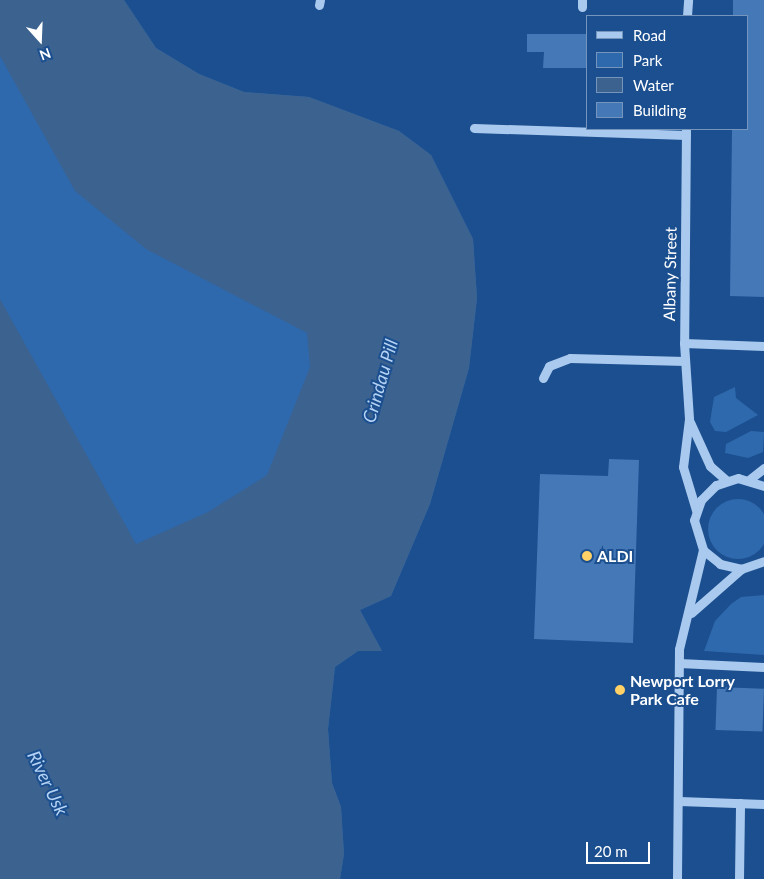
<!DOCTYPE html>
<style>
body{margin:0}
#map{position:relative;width:764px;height:879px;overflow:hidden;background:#1b4f8f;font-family:Lato,sans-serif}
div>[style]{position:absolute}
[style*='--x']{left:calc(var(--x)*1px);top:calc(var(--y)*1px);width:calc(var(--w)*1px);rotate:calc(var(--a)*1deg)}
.green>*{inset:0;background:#2e69ad}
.round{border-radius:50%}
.water>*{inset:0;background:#3c6290}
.building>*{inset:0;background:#4478b7;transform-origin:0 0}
.minor>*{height:9px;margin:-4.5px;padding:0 4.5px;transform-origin:4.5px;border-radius:4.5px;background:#a9c9ee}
.dots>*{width:14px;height:14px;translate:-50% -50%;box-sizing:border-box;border:2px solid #1b4f8f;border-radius:50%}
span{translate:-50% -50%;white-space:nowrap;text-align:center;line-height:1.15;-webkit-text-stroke:4px #1b4f8f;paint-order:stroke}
.street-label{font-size:16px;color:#fff}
.poi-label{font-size:16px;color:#fff;font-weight:700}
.left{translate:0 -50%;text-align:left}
.water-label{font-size:18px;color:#b5d3f5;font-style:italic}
.legend{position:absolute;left:586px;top:15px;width:162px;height:115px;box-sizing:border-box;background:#1b4f8f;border:1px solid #7695bc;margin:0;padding:6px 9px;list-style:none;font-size:15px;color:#fff}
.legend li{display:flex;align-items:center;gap:10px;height:25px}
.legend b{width:25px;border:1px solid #7695bc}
.north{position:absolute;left:15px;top:15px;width:50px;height:50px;-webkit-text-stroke:4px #1b4f8f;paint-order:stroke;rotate:160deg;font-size:14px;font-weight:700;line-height:20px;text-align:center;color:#fff}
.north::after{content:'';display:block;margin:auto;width:18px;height:22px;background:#fff;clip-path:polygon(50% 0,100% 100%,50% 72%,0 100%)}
.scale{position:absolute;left:586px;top:842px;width:64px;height:22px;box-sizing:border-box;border:2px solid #fff;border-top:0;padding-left:6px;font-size:15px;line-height:18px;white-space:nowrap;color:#fff;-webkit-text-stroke:4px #1b4f8f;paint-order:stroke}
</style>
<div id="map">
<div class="green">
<div style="clip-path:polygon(0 0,124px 0,156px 48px,199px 74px,244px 92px,309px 97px,399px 131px,431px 155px,473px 239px,477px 298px,469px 368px,430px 504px,391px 596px,360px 610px,382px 651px,358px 651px,335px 667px,328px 729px,332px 783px,341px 807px,344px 854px,340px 879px,0 503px)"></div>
<div style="clip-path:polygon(735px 387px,736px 398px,758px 415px,726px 432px,715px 431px,710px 422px,714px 397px)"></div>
<div style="clip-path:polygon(751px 431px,764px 432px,763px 452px,748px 458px,725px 453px,726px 444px)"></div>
<div class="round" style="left:708px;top:499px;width:60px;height:60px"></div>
<div style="clip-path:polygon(764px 595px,764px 655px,704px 651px,715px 621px,731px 604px,741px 597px)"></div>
</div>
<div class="water">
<div style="clip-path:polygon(0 0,124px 0,156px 48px,199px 74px,244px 92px,309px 97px,399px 131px,431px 155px,473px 239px,477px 298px,469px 368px,430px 504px,391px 596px,360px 610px,382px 651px,358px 651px,335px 667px,328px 729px,332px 783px,341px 807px,344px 854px,340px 879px,0 879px,0 299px,136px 544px,208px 512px,267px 475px,310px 367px,307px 333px,146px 249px,75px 191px,0 56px)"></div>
</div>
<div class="building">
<div style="clip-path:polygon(733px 0,764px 0,764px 297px,730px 296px,732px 129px,748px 129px,748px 16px,733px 16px)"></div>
<div style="clip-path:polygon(527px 34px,588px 34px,588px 68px,543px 68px,544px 52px,527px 52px)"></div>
<div style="clip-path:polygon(609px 459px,639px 460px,633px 643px,534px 639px,540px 474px,608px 476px)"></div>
<div style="left:717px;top:687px;width:47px;height:43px;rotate:2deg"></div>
</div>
<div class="minor">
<div style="--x:319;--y:5;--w:5;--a:-79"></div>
<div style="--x:582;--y:7;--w:7;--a:-90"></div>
<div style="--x:687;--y:16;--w:16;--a:-86"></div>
<div style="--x:474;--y:128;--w:212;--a:1.9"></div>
<div style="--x:686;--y:129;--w:214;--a:90.5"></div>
<div style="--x:684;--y:343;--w:76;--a:86.2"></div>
<div style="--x:689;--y:419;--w:48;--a:97.1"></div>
<div style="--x:683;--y:467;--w:45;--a:73.2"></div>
<div style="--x:684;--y:343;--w:80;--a:2.1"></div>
<div style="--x:543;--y:378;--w:13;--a:-63"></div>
<div style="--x:549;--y:366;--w:22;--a:-21"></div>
<div style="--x:570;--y:358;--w:115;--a:1.5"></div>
<div style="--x:690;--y:422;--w:48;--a:65.6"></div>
<div style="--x:710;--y:466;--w:21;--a:41"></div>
<div style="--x:750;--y:479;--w:18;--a:-38"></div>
<div style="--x:764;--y:486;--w:27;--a:-163"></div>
<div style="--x:738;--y:478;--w:23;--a:162"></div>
<div style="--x:716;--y:485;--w:21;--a:135"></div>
<div style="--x:701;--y:500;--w:21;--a:109"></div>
<div style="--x:694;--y:520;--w:31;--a:73"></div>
<div style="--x:703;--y:550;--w:22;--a:39"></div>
<div style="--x:720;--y:564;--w:22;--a:13"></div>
<div style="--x:741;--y:569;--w:24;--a:-19"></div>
<div style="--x:691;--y:613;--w:67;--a:-41.3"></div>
<div style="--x:679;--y:663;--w:85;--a:2.7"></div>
<div style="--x:679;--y:801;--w:85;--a:2"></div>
<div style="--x:677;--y:879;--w:230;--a:-89.5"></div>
<div style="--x:679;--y:649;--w:102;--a:-76.4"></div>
<div style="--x:739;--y:879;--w:76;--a:-89.2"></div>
</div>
<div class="dots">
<div style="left:587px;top:556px;background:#ffd166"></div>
<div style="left:620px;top:690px;background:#ffd166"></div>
</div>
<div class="street-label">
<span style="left:670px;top:274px;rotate:-89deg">Albany Street</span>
</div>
<div class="poi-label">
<span class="left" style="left:597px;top:556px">ALDI</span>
<span class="left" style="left:630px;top:690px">Newport Lorry<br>Park Cafe</span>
</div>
<div class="water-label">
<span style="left:380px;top:381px;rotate:-74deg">Crindau Pill</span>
<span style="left:48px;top:783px;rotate:64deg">River Usk</span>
</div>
<ul class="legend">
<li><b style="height:6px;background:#a9c9ee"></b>Road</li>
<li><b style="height:14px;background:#2e69ad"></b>Park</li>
<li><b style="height:14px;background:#3c6290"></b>Water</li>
<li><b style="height:14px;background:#4478b7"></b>Building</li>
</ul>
<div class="north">N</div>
<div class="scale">20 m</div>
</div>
